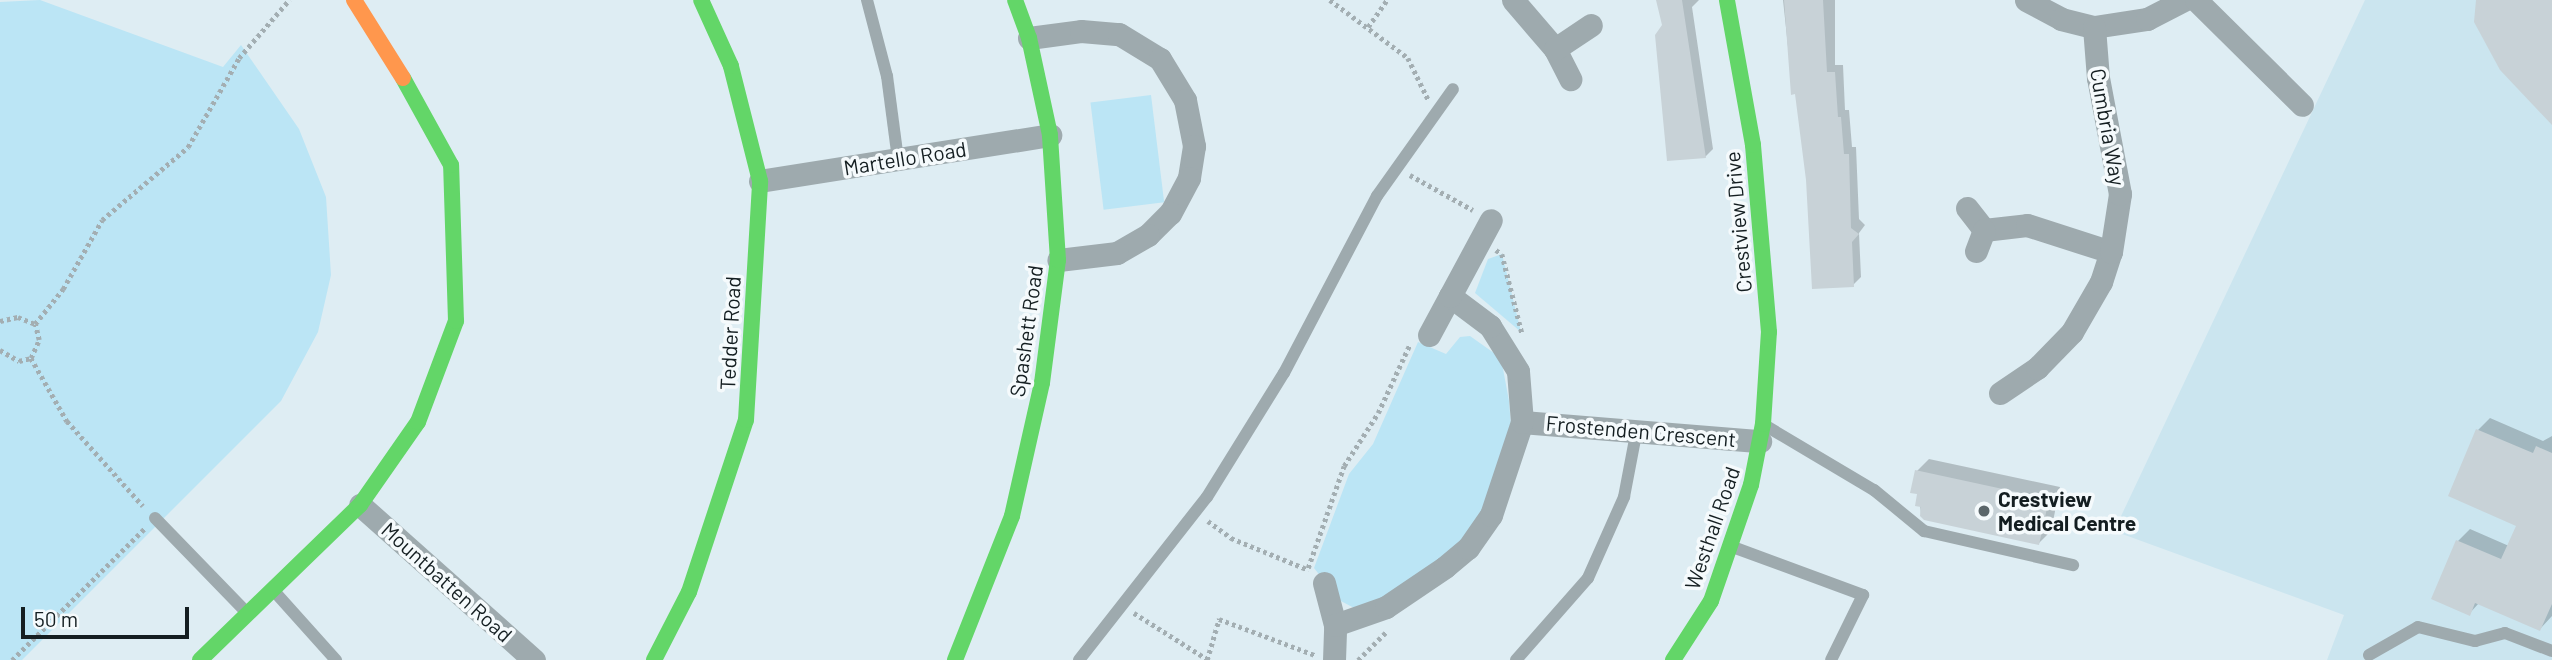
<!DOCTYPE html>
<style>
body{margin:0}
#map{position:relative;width:2552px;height:660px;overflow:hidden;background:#deedf3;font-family:Barlow,sans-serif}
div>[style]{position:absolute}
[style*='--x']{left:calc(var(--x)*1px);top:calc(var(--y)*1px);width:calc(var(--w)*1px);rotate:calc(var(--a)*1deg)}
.built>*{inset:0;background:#cbe5ef}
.green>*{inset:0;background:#bbe5f5;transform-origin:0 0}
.shadow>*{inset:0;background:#0003}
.building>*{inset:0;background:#c8d2d7}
.path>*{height:4.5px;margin-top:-2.25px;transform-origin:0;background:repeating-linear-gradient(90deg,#a3aeb2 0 3.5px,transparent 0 7px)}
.lane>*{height:12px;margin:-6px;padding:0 6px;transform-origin:6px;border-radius:6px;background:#9eaaae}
.street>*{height:23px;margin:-11.5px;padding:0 11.5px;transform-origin:11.5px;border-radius:11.5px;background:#9eaaae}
.fast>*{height:16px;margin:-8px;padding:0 8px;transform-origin:8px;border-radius:8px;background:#63d668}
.slow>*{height:16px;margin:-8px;padding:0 8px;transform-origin:8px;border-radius:8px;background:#ff974d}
.dots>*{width:19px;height:19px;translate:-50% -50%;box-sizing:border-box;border:4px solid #f5fafc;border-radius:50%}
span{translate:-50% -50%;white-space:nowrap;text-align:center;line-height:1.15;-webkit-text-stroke:7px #f5fafc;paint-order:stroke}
.street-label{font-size:21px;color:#141e21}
.poi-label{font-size:21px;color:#141e21;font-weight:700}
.left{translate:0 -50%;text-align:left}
.scale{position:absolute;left:21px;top:607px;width:168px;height:32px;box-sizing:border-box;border:4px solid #141e21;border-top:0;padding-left:9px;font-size:21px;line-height:24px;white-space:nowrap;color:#141e21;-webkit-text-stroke:5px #f5fafc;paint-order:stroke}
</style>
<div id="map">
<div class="built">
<div style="clip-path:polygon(2365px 0,2552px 0,2552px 660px,2327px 660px,2344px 615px,2114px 531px)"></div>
</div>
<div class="green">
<div style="clip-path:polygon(40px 0,223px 67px,241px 45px,299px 129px,326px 197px,331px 275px,318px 332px,281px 401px,22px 660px,0 660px,0 2px)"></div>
<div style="left:1151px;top:95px;width:108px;height:61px;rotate:83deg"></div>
<div style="clip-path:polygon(1502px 254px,1521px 332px,1475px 293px,1488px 259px)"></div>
<div style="clip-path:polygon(1470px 336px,1501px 358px,1509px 401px,1511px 426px,1491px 500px,1464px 544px,1402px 590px,1356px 609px,1339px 600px,1314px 568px,1349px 474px,1373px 444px,1418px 342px,1446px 354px,1460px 337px)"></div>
</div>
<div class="shadow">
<div style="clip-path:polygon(1658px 0,1699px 0,1692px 7px,1713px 149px,1705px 157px)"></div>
<div style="clip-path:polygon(1783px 0,1835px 0,1835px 65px,1843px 65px,1845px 110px,1849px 110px,1852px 147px,1856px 147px,1859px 219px,1865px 225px,1859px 233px,1861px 277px,1853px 285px,1797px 93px,1793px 93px)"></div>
<div style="clip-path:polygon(2490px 418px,2543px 441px,2552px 436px,2552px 616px,2540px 629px,2479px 603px,2469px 614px,2458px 541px,2470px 529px,2509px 546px,2518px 525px,2478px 430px)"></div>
<div style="clip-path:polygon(1929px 459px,2060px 487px,2051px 531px,2039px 543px,1921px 515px,1917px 471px)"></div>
</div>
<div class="building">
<div style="clip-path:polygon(1656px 0,1682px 0,1706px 158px,1667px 161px,1655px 35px,1662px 25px)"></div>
<div style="clip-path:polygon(1784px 0,1823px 0,1827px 72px,1835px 72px,1838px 117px,1841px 117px,1844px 154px,1849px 154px,1851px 228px,1859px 234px,1852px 242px,1854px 287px,1812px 289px,1806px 180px,1795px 94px,1791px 95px)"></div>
<div style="clip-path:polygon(2476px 0,2552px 0,2552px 125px,2500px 70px,2474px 22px)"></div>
<div style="clip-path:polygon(2476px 429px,2533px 453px,2536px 446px,2552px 453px,2552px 604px,2540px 631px,2475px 603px,2470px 616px,2431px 599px,2456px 540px,2501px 559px,2516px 526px,2448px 496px)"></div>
<div style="clip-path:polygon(1915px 470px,2049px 499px,2039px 545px,1924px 520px,1920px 516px,1921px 507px,1915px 506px,1917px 494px,1910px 493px)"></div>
</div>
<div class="path">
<div style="--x:1330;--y:0;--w:97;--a:36.6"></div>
<div style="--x:1408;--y:58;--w:46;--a:64"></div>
<div style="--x:1368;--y:27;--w:33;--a:-55"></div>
<div style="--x:1410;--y:175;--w:72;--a:29.1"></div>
<div style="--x:1496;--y:250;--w:7;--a:34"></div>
<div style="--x:1502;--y:254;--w:81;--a:75.8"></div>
<div style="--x:0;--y:321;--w:18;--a:-13"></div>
<div style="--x:18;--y:317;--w:18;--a:22"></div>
<div style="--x:35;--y:324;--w:45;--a:-51.3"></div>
<div style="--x:63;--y:289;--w:79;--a:-60.5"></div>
<div style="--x:102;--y:220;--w:113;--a:-40.3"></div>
<div style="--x:188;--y:147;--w:103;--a:-60.2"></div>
<div style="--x:239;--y:58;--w:77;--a:-49.2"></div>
<div style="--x:0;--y:350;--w:22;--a:30"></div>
<div style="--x:19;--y:361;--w:12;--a:-14"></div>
<div style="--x:31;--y:358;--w:20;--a:-66"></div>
<div style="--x:39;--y:340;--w:16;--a:-104"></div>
<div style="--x:31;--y:358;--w:73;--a:60.3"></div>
<div style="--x:67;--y:421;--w:114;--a:48.2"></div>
<div style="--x:1208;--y:521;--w:29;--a:36"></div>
<div style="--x:1231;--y:538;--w:84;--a:22.3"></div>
<div style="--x:1308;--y:568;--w:108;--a:-70.6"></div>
<div style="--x:1344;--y:466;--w:63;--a:-57.3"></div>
<div style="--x:1378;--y:413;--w:76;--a:-65.1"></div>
<div style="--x:1134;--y:613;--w:86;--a:32.2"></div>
<div style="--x:12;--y:660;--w:187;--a:-44.8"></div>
<div style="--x:1207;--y:660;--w:43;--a:-73.7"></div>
<div style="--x:1219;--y:619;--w:103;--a:20.6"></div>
<div style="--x:1358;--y:660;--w:41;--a:-45"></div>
</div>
<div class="lane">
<div style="--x:867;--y:0;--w:79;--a:75.3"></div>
<div style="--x:887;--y:76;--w:84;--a:82.5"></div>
<div style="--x:1766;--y:426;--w:126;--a:30.7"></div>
<div style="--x:1874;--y:490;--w:65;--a:39.4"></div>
<div style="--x:1924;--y:531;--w:153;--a:12.9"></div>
<div style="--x:155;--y:518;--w:132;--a:45.9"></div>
<div style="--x:1730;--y:546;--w:142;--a:20.2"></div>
<div style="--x:1863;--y:595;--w:72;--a:116.2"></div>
<div style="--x:274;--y:591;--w:93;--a:48.1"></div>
<div style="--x:2369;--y:655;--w:56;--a:-29.7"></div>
<div style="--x:2418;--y:627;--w:59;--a:13.8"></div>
<div style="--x:2475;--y:641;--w:31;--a:-15"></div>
<div style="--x:2505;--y:633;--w:50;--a:21"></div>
<div style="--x:1079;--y:660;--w:207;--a:-51.9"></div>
<div style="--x:1207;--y:497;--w:146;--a:-58.2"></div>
<div style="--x:1284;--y:373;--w:200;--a:-62.3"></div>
<div style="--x:1377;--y:196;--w:131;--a:-54.6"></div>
<div style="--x:1516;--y:660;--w:109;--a:-48.7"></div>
<div style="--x:1588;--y:578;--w:89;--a:-66"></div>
<div style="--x:1624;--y:497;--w:69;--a:-79.2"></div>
</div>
<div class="street">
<div style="--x:1513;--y:0;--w:65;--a:49.4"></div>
<div style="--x:1555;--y:49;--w:34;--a:63"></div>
<div style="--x:2026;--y:0;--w:40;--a:28"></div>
<div style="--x:2061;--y:19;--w:34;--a:14"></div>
<div style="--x:2094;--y:27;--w:54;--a:-8.6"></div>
<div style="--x:2147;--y:19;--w:42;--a:-27.2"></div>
<div style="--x:2196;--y:0;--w:149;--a:44.7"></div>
<div style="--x:1029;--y:38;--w:52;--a:-7.7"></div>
<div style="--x:1081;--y:31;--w:38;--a:5"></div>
<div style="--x:1119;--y:34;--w:48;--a:31.4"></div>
<div style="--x:1160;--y:59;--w:48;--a:58.6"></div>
<div style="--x:1185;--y:100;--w:47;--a:78.9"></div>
<div style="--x:1194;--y:146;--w:32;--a:99"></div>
<div style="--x:1189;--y:178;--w:40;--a:118"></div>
<div style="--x:1170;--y:213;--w:31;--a:135"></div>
<div style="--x:1148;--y:235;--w:36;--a:150"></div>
<div style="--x:1117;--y:253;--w:59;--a:173.2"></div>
<div style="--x:1555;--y:49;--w:43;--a:-33.7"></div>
<div style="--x:760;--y:181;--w:294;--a:-9"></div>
<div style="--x:1967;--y:208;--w:28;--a:52"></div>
<div style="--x:1984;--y:230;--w:43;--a:-6.6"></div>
<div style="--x:2027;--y:225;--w:88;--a:17.8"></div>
<div style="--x:1976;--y:251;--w:22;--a:-69"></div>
<div style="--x:1429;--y:335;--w:44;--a:-61.7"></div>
<div style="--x:2000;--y:393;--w:45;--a:-34"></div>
<div style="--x:2037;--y:368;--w:50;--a:-45.8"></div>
<div style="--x:2072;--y:332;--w:58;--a:-59.9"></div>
<div style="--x:2101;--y:282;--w:32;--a:-72"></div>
<div style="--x:2111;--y:252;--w:59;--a:-81.2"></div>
<div style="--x:2120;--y:194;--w:118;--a:-100.7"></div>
<div style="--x:2098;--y:78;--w:51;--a:-94.5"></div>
<div style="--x:1522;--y:422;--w:239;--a:4.6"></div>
<div style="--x:360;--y:505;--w:233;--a:41.7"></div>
<div style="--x:1324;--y:583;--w:43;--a:75.3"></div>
<div style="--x:1334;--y:660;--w:35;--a:-88"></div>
<div style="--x:1335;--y:625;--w:54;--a:-19.4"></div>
<div style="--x:1386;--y:607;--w:71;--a:-34.1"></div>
<div style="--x:1445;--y:567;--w:30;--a:-40"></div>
<div style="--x:1468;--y:548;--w:40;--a:-55.1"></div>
<div style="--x:1491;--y:515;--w:98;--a:-71.6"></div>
<div style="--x:1522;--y:422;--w:51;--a:-94.5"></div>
<div style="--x:1518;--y:371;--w:53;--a:-121.9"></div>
<div style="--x:1490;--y:326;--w:50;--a:-143.1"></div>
<div style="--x:1450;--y:296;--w:86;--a:-61.7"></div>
</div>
<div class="fast">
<div style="--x:200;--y:660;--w:223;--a:-44.1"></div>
<div style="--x:360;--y:505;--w:101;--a:-55.1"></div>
<div style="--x:418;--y:422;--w:108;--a:-69.4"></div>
<div style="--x:456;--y:321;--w:156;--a:-91.8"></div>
<div style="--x:451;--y:165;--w:99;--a:-118.9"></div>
<div style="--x:654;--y:660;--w:76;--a:-62.8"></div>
<div style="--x:689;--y:592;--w:181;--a:-71.7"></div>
<div style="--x:746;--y:420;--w:239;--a:-86.6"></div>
<div style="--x:760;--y:181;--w:119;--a:-104.2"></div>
<div style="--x:731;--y:66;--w:72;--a:-114.4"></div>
<div style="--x:955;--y:660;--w:155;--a:-68.4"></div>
<div style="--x:1012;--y:516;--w:136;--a:-77.3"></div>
<div style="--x:1042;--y:383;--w:124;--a:-82.6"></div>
<div style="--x:1058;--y:260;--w:125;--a:-93.7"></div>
<div style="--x:1050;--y:135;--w:99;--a:-102.2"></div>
<div style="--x:1029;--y:38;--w:40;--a:-110.2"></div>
<div style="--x:1673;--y:660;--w:70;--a:-57.2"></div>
<div style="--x:1711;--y:601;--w:123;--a:-71"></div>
<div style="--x:1751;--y:485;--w:62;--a:-78.9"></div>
<div style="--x:1763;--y:424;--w:92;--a:-86.3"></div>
<div style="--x:1769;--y:332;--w:188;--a:-94.9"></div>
<div style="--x:1753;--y:145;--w:147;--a:-100.2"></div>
</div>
<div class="slow">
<div style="--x:354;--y:0;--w:92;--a:57.9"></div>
</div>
<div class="dots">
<div style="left:1984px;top:511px;background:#5b666a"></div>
</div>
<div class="street-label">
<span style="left:2108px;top:127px;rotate:80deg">Cumbria Way</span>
<span style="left:905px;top:158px;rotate:-9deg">Martello Road</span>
<span style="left:1738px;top:222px;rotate:-95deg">Crestview Drive</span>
<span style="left:1026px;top:331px;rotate:-82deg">Spashett Road</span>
<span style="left:730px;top:333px;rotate:-87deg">Tedder Road</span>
<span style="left:1641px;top:431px;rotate:5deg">Frostenden Crescent</span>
<span style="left:1712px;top:528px;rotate:-71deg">Westhall Road</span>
<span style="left:447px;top:582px;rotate:42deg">Mountbatten Road</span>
</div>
<div class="poi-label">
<span class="left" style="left:1998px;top:511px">Crestview<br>Medical Centre</span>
</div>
<div class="scale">50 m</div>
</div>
